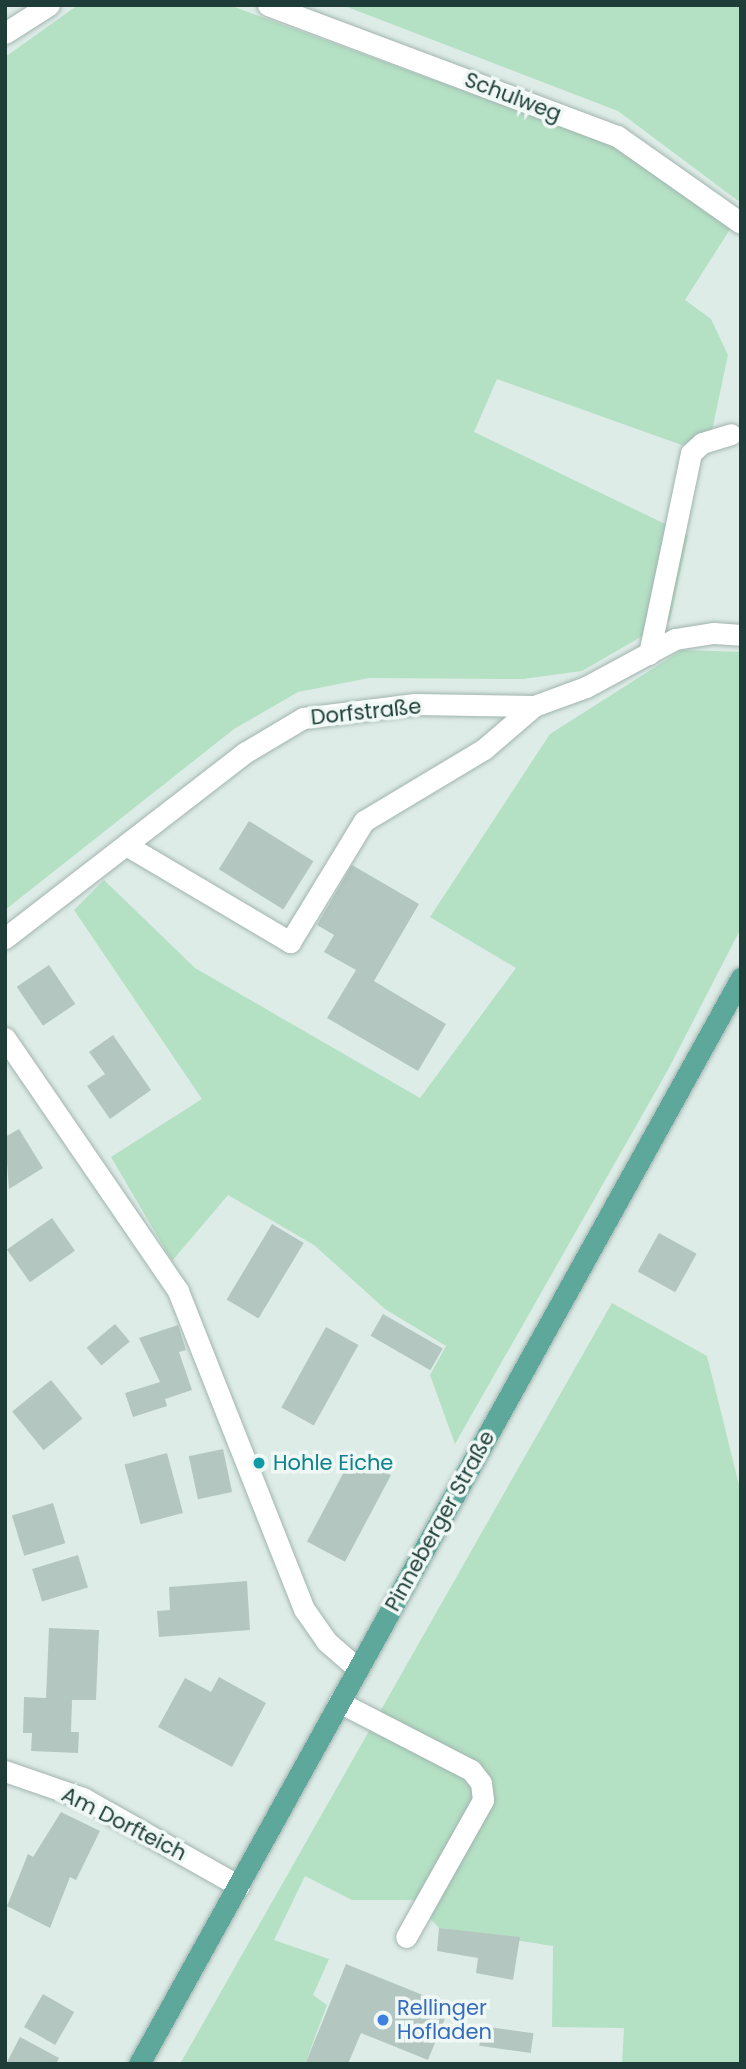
<!DOCTYPE html>
<meta charset="utf-8">
<style>
body{margin:0}
#map{position:relative;width:746px;height:2069px;overflow:hidden;background:#deece7;font-family:Poppins,sans-serif}
div>[style]{position:absolute}
[style*='--x']{left:calc(var(--x)*1px);top:calc(var(--y)*1px);width:calc(var(--w)*1px);rotate:calc(var(--a)*1deg)}
.green>*{inset:0;background:#b4e0c4}
.building>*{inset:0;background:#b3c7c0;transform-origin:0 0}
.roads{filter:drop-shadow(0 0 2px #a1b4af) drop-shadow(0 0 2px #a1b4af)}
.minor>*{height:21px;margin:-10.5px;padding:0 10.5px;transform-origin:10.5px;border-radius:10.5px;background:#fff}
.major>*{height:21px;margin:-10.5px;padding:0 10.5px;transform-origin:10.5px;border-radius:10.5px;background:#5da79b}
.dots>*{width:19px;height:19px;translate:-50% -50%;box-sizing:border-box;border:4px solid #eff8f4;border-radius:50%}
span{translate:-50% -50%;white-space:nowrap;text-align:center;line-height:1.15;-webkit-text-stroke:7px #eff8f4;paint-order:stroke}
.street-label{font-size:21px;color:#1e3d38}
.culture-label{font-size:21px;color:#0d838f}
.left{translate:0 -50%;text-align:left}
.shop-label{font-size:21px;color:#366cbe}
.frame{position:absolute;inset:0;border:7px solid #1e3d38;pointer-events:none}
</style>
<div id="map">
<div class="green">
<div style="clip-path:polygon(78px 5px,229px 5px,609px 144px,732px 226px,685px 300px,711px 319px,728px 355px,707px 454px,497px 379px,474px 432px,688px 535px,670px 620px,582px 671px,523px 679px,369px 678px,298px 692px,234px 729px,5px 910px,5px 57px)"></div>
<div style="clip-path:polygon(342px 5px,741px 5px,741px 203px,618px 111px)"></div>
<div style="clip-path:polygon(682px 650px,741px 652px,741px 928px,669px 1068px,455px 1444px,430px 1375px,446px 1346px,385px 1309px,314px 1245px,228px 1195px,172px 1261px,111px 1157px,202px 1099px,74px 910px,104px 880px,195px 968px,420px 1098px,516px 968px,430px 917px,550px 734px)"></div>
<div style="clip-path:polygon(612px 1303px,707px 1356px,741px 1493px,741px 2064px,622px 2064px,624px 2028px,552px 2027px,553px 1946px,439px 1928px,413px 1900px,352px 1900px,305px 1876px,274px 1940px,329px 1959px,313px 1995px,327px 2005px,305px 2064px,180px 2064px)"></div>
</div>
<div class="building">
<div style="left:249px;top:821px;width:76px;height:57px;rotate:32deg"></div>
<div style="clip-path:polygon(352px 865px,419px 904px,374px 981px,446px 1024px,418px 1071px,327px 1018px,356px 970px,324px 952px,334px 935px,317px 925px)"></div>
<div style="left:49px;top:965px;width:47px;height:39px;rotate:56deg"></div>
<div style="clip-path:polygon(113px 1035px,151px 1090px,110px 1119px,87px 1086px,105px 1074px,89px 1052px)"></div>
<div style="clip-path:polygon(19px 1129px,43px 1168px,9px 1189px,5px 1137px)"></div>
<div style="left:52px;top:1218px;width:40px;height:55px;rotate:55deg"></div>
<div style="left:272px;top:1224px;width:37px;height:88px;rotate:31deg"></div>
<div style="left:659px;top:1233px;width:43px;height:44px;rotate:29deg"></div>
<div style="left:383px;top:1314px;width:69px;height:25px;rotate:30deg"></div>
<div style="left:115px;top:1324px;width:23px;height:37px;rotate:50deg"></div>
<div style="clip-path:polygon(178px 1325px,186px 1350px,179px 1352px,192px 1390px,165px 1399px,167px 1406px,133px 1417px,125px 1393px,160px 1382px,139px 1338px)"></div>
<div style="left:326px;top:1327px;width:37px;height:92px;rotate:29deg"></div>
<div style="left:51px;top:1380px;width:50px;height:50px;rotate:51deg"></div>
<div style="left:223px;top:1449px;width:44px;height:35px;rotate:78deg"></div>
<div style="left:167px;top:1453px;width:62px;height:44px;rotate:75deg"></div>
<div style="left:353px;top:1455px;width:43px;height:98px;rotate:28deg"></div>
<div style="left:53px;top:1503px;width:42px;height:43px;rotate:73deg"></div>
<div style="left:78px;top:1555px;width:34px;height:48px;rotate:73deg"></div>
<div style="clip-path:polygon(247px 1581px,250px 1630px,159px 1637px,157px 1611px,170px 1610px,169px 1587px)"></div>
<div style="clip-path:polygon(49px 1628px,99px 1630px,96px 1700px,72px 1700px,71px 1732px,79px 1732px,78px 1753px,31px 1751px,32px 1733px,23px 1733px,24px 1697px,46px 1698px)"></div>
<div style="clip-path:polygon(219px 1677px,266px 1703px,232px 1767px,158px 1727px,185px 1678px,211px 1692px)"></div>
<div style="clip-path:polygon(61px 1812px,100px 1831px,76px 1880px,70px 1877px,50px 1928px,7px 1906px,28px 1854px,33px 1857px)"></div>
<div style="clip-path:polygon(439px 1928px,520px 1937px,513px 1980px,476px 1973px,478px 1958px,437px 1951px)"></div>
<div style="clip-path:polygon(346px 1964px,450px 2006px,428px 2060px,361px 2033px,348px 2064px,306px 2062px)"></div>
<div style="left:43px;top:1994px;width:36px;height:38px;rotate:30deg"></div>
<div style="left:482px;top:2026px;width:52px;height:20px;rotate:8deg"></div>
<div style="clip-path:polygon(20px 2037px,59px 2058px,56px 2064px,6px 2064px)"></div>
</div>
<div class="roads">
<div class="minor">
<div style="--x:268;--y:5;--w:373;--a:20.6"></div>
<div style="--x:617;--y:136;--w:151;--a:35.1"></div>
<div style="--x:5;--y:33;--w:52;--a:-32.5"></div>
<div style="--x:649;--y:654;--w:205;--a:-78.2"></div>
<div style="--x:691;--y:453;--w:15;--a:-42"></div>
<div style="--x:702;--y:443;--w:30;--a:-17"></div>
<div style="--x:126;--y:845;--w:191;--a:30.6"></div>
<div style="--x:290;--y:942;--w:142;--a:-58.6"></div>
<div style="--x:364;--y:821;--w:140;--a:-31"></div>
<div style="--x:484;--y:749;--w:66;--a:-40.7"></div>
<div style="--x:5;--y:938;--w:304;--a:-37.7"></div>
<div style="--x:246;--y:752;--w:66;--a:-30.8"></div>
<div style="--x:303;--y:718;--w:113;--a:-7.1"></div>
<div style="--x:415;--y:704;--w:119;--a:1"></div>
<div style="--x:534;--y:706;--w:55;--a:-20.1"></div>
<div style="--x:586;--y:687;--w:101;--a:-28.3"></div>
<div style="--x:675;--y:639;--w:39;--a:-9"></div>
<div style="--x:714;--y:633;--w:27;--a:4"></div>
<div style="--x:5;--y:1038;--w:306;--a:55.6"></div>
<div style="--x:178;--y:1291;--w:342;--a:68.4"></div>
<div style="--x:304;--y:1609;--w:39;--a:55"></div>
<div style="--x:326;--y:1641;--w:41;--a:41.1"></div>
<div style="--x:339;--y:1702;--w:148;--a:27.3"></div>
<div style="--x:471;--y:1770;--w:16;--a:52"></div>
<div style="--x:481;--y:1783;--w:17;--a:83"></div>
<div style="--x:483;--y:1800;--w:157;--a:119.3"></div>
<div style="--x:5;--y:1771;--w:83;--a:19.1"></div>
<div style="--x:83;--y:1798;--w:179;--a:29.4"></div>
</div>
<div class="major">
<div style="--x:139;--y:2064;--w:1242;--a:-61"></div>
</div>
</div>
<div class="dots">
<div style="left:259px;top:1463px;background:#0f9aa8"></div>
<div style="left:383px;top:2020px;background:#3f7fe0"></div>
</div>
<div class="street-label">
<span style="left:513px;top:97px;rotate:21deg">Schulweg</span>
<span style="left:366px;top:712px;rotate:-6deg">Dorfstraße</span>
<span style="left:440px;top:1521px;rotate:-61deg">Pinneberger Straße</span>
<span style="left:124px;top:1824px;rotate:27deg">Am Dorfteich</span>
</div>
<div class="culture-label">
<span class="left" style="left:273px;top:1463px">Hohle Eiche</span>
</div>
<div class="shop-label">
<span class="left" style="left:397px;top:2020px">Rellinger<br>Hofladen</span>
</div>
<div class="frame"></div>
</div>
